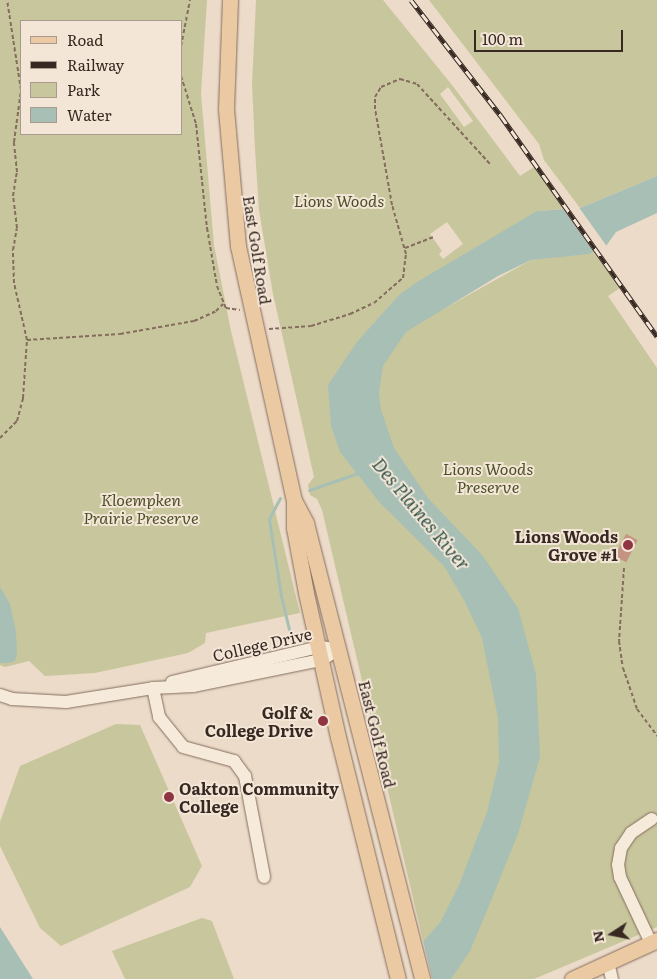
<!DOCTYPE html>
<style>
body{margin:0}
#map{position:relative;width:657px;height:979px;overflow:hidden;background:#ebdbc8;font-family:Literata,serif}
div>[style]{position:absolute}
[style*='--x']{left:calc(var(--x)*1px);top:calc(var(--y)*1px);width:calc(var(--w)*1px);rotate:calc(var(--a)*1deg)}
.green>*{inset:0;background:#c8c69c}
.water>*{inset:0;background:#a8bfb5}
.pier>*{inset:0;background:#ebdbc8}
.stream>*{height:3px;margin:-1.5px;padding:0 1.5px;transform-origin:1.5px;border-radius:1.5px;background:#a8bfb5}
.building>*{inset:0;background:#c59381;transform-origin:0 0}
.path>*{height:2px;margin-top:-1px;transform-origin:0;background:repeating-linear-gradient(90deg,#856d5e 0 4px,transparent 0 6.5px)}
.roads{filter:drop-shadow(0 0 1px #856d5e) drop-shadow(0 0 1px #856d5e)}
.minor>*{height:12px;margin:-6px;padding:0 6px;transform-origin:6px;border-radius:6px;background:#f6eada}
.major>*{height:15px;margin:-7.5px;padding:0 7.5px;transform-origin:7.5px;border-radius:7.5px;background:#eac9a3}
.rail>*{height:5px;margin-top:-2.5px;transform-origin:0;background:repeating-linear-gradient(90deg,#f3e6d7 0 9px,#372821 0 18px);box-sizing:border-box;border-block:1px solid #372821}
.dots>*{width:14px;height:14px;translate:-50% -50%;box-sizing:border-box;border:2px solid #f3e6d7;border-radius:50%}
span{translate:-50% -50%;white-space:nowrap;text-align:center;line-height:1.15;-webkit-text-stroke:4px #f3e6d7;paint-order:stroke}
.park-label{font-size:16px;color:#4d5129;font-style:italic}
.street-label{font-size:16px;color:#372821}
.poi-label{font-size:16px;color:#372821;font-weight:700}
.right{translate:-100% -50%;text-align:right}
.left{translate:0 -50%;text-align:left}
.water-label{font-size:18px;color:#31554d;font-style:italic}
.legend{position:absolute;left:20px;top:20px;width:162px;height:115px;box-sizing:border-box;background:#f3e6d7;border:1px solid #a89a8e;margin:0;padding:6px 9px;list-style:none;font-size:15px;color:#372821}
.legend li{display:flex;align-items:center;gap:10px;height:25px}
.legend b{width:25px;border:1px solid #a89a8e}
.north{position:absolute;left:587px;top:909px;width:50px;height:50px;-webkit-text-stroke:4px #f3e6d7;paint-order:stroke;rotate:259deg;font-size:14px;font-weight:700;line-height:20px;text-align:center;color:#372821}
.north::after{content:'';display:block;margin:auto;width:18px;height:22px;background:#372821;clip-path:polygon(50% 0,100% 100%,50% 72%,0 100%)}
.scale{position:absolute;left:474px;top:30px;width:149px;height:22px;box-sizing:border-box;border:2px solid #372821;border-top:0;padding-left:6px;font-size:15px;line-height:18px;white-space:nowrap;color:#372821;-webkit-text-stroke:4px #f3e6d7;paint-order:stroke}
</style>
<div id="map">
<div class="green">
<div style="clip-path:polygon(evenodd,0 0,207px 0,201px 94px,214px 245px,231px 331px,300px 613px,206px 633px,205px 643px,188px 653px,95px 673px,45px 676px,29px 661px,5px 667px,0 665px,0 0,21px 21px,181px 21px,181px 134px,21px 134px,21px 21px)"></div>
<div style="clip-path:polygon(evenodd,256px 0,383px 0,452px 85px,520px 176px,534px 167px,564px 209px,537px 211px,424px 320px,531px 260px,593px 252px,620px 288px,608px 296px,657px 368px,657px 927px,534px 979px,432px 979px,322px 510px,317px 499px,310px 495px,308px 485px,314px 477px,273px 294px,259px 210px,255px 149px,252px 84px,256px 0,448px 87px,473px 121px,464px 127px,440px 94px,448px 87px,256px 0,447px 222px,463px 244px,443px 259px,439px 254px,442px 251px,430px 234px,447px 222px)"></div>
<div style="clip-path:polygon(429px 0,657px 0,657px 176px,580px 208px,544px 160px,539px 144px)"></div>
<div style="clip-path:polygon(116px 724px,140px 725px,202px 866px,190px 887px,61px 946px,40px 928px,0 846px,0 822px,20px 766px)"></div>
<div style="clip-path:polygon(202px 918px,212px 921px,234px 979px,125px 979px,112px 951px)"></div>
</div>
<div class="water">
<div style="clip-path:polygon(657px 176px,657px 213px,616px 232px,606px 246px,589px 254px,531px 260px,498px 276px,406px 332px,383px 366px,379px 393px,381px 410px,394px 448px,428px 498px,483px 556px,518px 608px,536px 674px,540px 757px,518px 834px,486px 913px,470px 951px,451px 979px,391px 979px,441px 921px,459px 885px,487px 812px,499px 762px,498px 718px,482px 638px,464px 600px,444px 566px,380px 503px,340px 452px,331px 426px,328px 385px,357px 342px,399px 295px,417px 282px,537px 211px,580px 208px)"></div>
<div style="clip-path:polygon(0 587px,10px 604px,16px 631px,17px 653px,15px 661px,8px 663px,0 663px)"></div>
<div style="clip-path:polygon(0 927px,33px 979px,0 979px)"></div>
</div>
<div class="pier">
<div style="clip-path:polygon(578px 206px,608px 248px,595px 254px,562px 207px)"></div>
<div style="clip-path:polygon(423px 940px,432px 979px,388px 979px,389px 977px)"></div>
</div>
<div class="stream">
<div style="--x:309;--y:490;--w:52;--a:-19.1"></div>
<div style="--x:280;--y:498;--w:24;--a:118"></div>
<div style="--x:269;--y:519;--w:78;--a:81.1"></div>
<div style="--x:281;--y:596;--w:51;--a:76.5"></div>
</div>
<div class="building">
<div style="left:626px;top:534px;width:13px;height:25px;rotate:27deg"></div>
</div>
<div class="path">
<div style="--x:181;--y:46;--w:47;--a:-78.9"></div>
<div style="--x:181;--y:76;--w:50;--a:72.6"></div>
<div style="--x:196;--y:124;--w:105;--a:84"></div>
<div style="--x:207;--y:228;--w:59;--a:80.2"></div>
<div style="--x:217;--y:286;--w:24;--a:68"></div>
<div style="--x:226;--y:308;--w:14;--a:8"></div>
<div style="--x:405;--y:248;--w:30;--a:-21"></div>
<div style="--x:269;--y:329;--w:42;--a:-4.1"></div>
<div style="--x:311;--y:326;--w:41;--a:-17.1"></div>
<div style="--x:350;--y:314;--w:26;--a:-25"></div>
<div style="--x:374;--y:303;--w:38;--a:-41"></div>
<div style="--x:403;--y:278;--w:24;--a:-83"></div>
<div style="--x:406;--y:254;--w:51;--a:-105.9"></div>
<div style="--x:392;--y:205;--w:97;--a:-100"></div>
<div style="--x:375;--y:109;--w:12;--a:-90"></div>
<div style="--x:375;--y:97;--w:12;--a:-59"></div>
<div style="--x:381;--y:87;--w:21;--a:-23"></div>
<div style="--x:400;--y:79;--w:18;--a:16"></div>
<div style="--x:417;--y:84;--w:110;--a:47.6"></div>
<div style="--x:27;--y:340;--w:93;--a:-3.7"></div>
<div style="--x:120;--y:334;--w:75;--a:-10"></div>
<div style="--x:194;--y:321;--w:24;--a:-24"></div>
<div style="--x:216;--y:311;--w:10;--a:-45"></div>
<div style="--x:0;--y:438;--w:24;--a:-45"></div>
<div style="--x:17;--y:421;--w:24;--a:-75"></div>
<div style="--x:23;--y:398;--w:58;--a:-86.1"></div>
<div style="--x:27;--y:340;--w:58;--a:-102.8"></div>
<div style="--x:14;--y:283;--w:33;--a:-92"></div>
<div style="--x:13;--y:250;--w:22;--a:-80"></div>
<div style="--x:17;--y:228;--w:32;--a:-97"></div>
<div style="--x:13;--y:196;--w:24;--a:-81"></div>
<div style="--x:17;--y:172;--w:30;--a:-96"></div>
<div style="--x:14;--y:142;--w:52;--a:-82.3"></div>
<div style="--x:21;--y:90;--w:91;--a:-98.8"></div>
<div style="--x:624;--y:568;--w:73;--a:93.9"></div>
<div style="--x:619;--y:641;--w:27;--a:82"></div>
<div style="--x:623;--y:668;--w:43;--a:71.1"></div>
<div style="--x:637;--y:709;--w:34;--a:53"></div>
</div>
<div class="roads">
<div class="minor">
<div style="--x:172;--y:682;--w:151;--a:-13.4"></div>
<div style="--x:319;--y:647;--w:9;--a:6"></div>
<div style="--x:153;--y:688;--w:30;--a:78"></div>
<div style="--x:159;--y:717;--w:38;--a:51"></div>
<div style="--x:183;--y:747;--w:53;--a:15.4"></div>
<div style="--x:234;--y:761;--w:19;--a:54"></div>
<div style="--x:245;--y:776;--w:103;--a:79.3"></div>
<div style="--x:0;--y:695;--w:13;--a:18"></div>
<div style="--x:12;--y:699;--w:54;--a:3.2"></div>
<div style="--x:66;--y:702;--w:88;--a:-9.1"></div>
<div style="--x:153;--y:688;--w:40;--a:-2.9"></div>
<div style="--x:193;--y:686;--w:131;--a:-11.5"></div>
<div style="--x:321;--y:660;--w:21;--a:-31"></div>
<div style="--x:651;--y:943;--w:73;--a:-115.2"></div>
<div style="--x:620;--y:877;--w:12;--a:-99"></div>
<div style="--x:618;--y:865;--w:17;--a:-80"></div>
<div style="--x:621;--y:848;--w:18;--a:-56"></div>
<div style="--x:631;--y:833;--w:25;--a:-34"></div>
<div style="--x:608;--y:963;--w:16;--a:76"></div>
</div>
<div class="major">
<div style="--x:230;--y:0;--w:109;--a:92.1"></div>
<div style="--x:226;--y:109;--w:138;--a:85"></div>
<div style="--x:238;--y:246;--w:260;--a:77.6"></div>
<div style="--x:294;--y:500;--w:28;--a:90"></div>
<div style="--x:294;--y:528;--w:66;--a:79.5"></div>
<div style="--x:306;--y:593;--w:148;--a:77.5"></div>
<div style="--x:338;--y:737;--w:249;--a:76.1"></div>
<div style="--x:295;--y:502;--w:24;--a:62"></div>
<div style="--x:306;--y:523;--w:471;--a:75.7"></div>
<div style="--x:572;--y:979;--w:94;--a:-24.6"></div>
</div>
</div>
<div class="rail">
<div style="--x:411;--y:0;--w:147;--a:52.2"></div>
<div style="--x:501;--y:116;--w:270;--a:54.7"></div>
</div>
<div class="dots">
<div style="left:628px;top:545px;background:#8f3442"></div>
<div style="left:323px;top:721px;background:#8f3442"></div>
<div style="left:169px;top:797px;background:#8f3442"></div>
</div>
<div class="park-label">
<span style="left:339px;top:200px">Lions Woods</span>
<span style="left:488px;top:477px">Lions Woods<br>Preserve</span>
<span style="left:141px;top:508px">Kloempken<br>Prairie Preserve</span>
</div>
<div class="street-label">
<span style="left:258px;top:250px;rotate:81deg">East Golf Road</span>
<span style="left:262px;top:644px;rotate:-13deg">College Drive</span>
<span style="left:378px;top:734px;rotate:76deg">East Golf Road</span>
</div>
<div class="poi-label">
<span class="right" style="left:618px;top:545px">Lions Woods<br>Grove #1</span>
<span class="right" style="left:313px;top:721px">Golf &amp;<br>College Drive</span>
<span class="left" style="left:179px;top:797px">Oakton Community<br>College</span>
</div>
<div class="water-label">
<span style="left:421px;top:514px;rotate:50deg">Des Plaines River</span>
</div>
<ul class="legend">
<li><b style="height:6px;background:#eac9a3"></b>Road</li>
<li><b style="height:6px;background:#372821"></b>Railway</li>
<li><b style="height:14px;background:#c8c69c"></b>Park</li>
<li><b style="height:14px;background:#a8bfb5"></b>Water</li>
</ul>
<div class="north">N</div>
<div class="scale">100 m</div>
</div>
